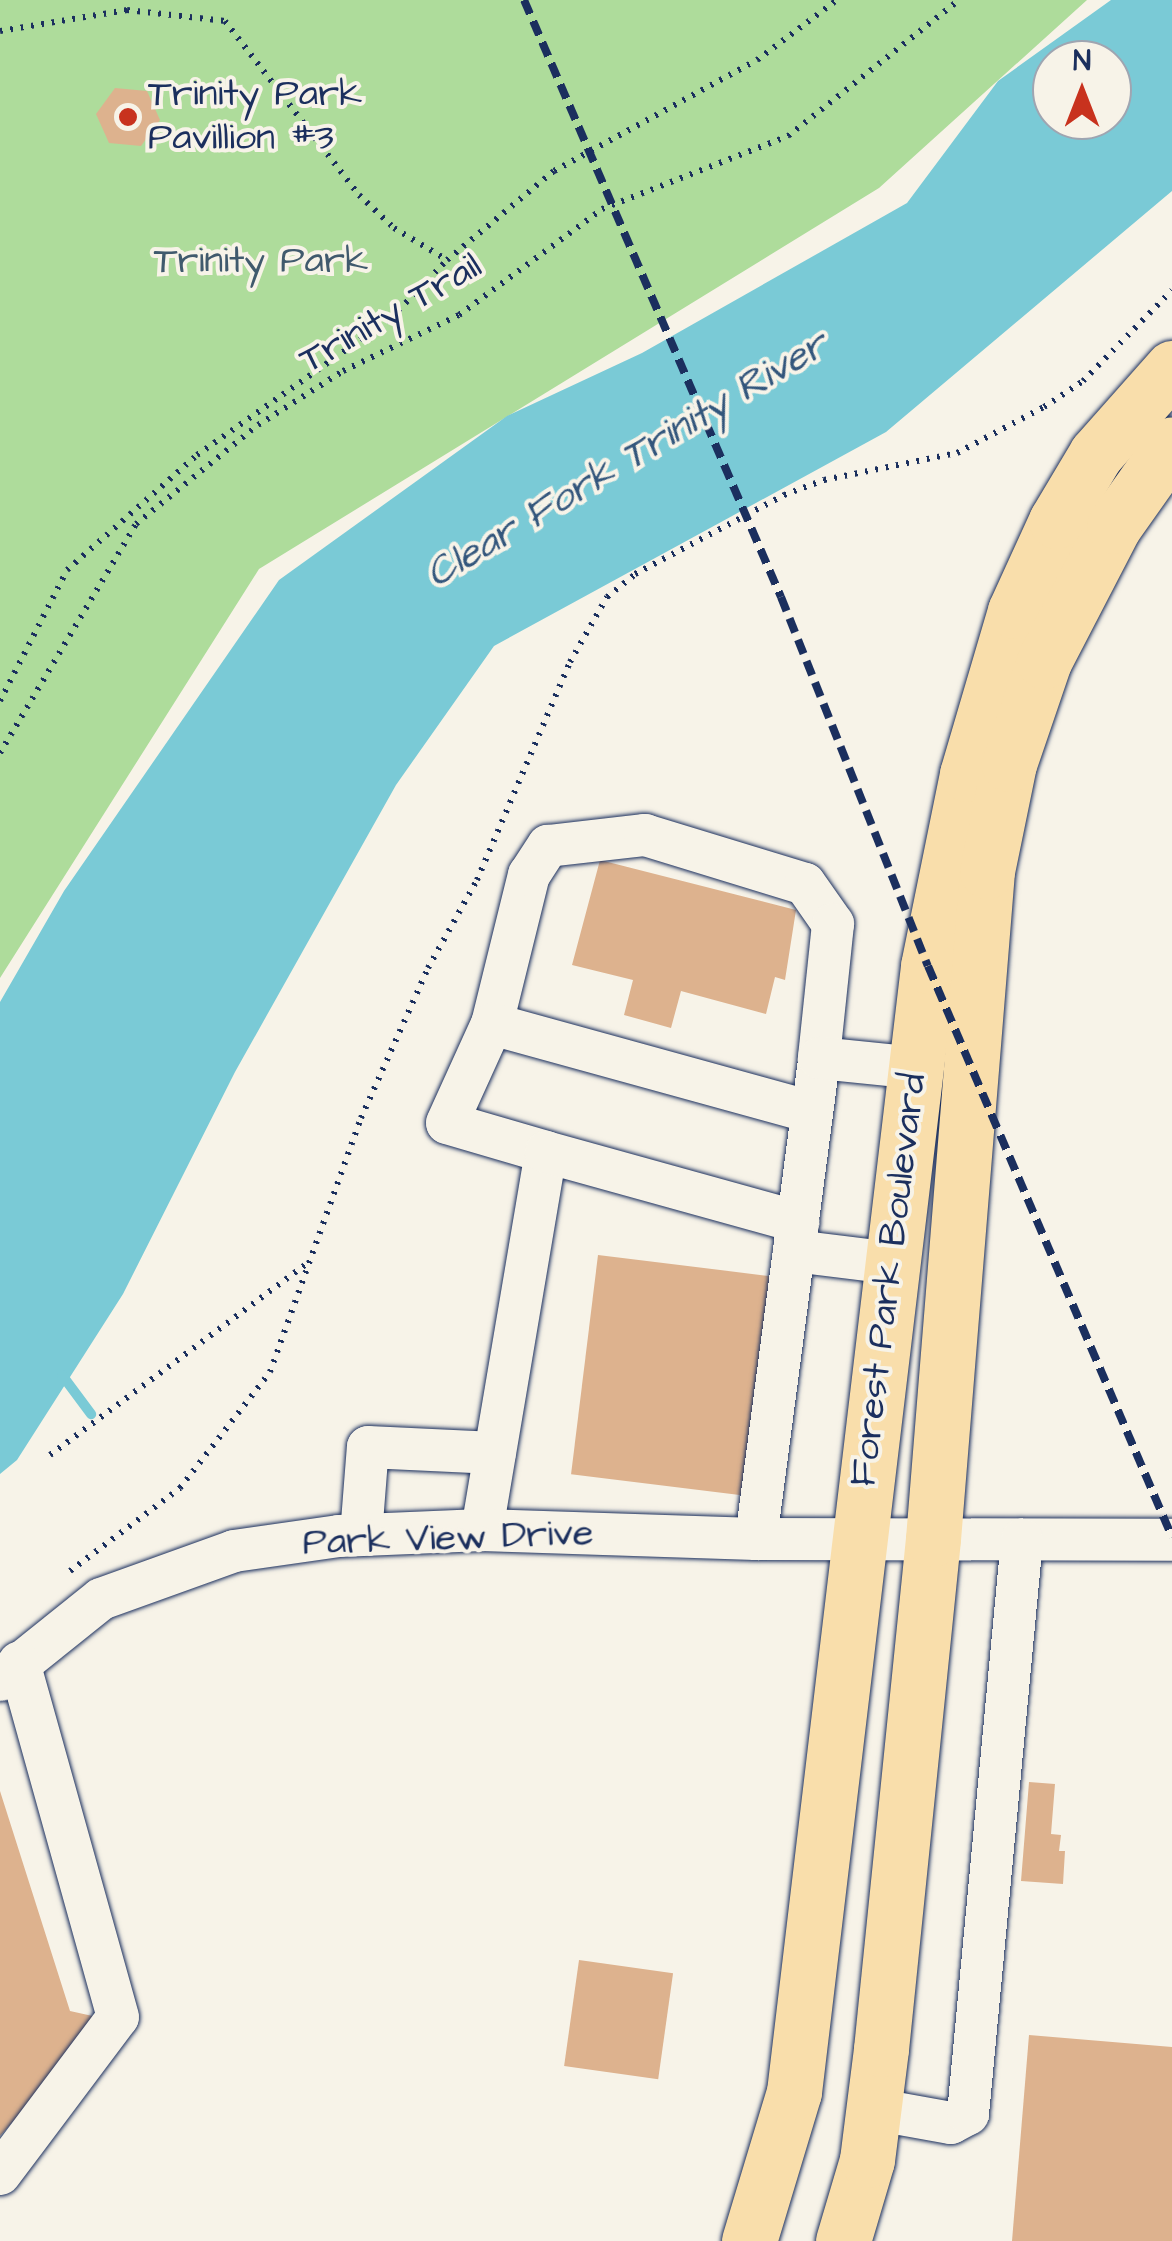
<!DOCTYPE html>
<style>
body{margin:0}
#map{position:relative;width:1172px;height:2241px;overflow:hidden;background:#f7f3e8;font-family:"Architects Daughter",sans-serif}
div>[style]{position:absolute}
[style*='--x']{left:calc(var(--x)*1px);top:calc(var(--y)*1px);width:calc(var(--w)*1px);rotate:calc(var(--a)*1deg)}
.green>*{inset:0;background:#aedc9b}
.water>*{inset:0;background:#7acad6}
.stream>*{height:10px;margin:-5px;padding:0 5px;transform-origin:5px;border-radius:5px;background:#7acad6}
.building>*{inset:0;background:#ddb28e;transform-origin:0 0}
.path>*{height:6px;margin-top:-3px;transform-origin:0;background:repeating-linear-gradient(90deg,#1b2f5e 0 2.5px,transparent 0 10.5px)}
.roads{filter:drop-shadow(0 0 2px #1b2f5e) drop-shadow(0 0 2px #1b2f5e)}
.minor>*{height:42px;margin:-21px;padding:0 21px;transform-origin:21px;border-radius:21px;background:#f7f3e8}
.major>*{height:55px;margin:-27.5px;padding:0 27.5px;transform-origin:27.5px;border-radius:27.5px;background:#f9deab}
.rail>*{height:8px;margin-top:-4px;transform-origin:0;background:repeating-linear-gradient(90deg,#1b2f5e 0 15px,transparent 0 23px)}
.dots>*{width:28px;height:28px;translate:-50% -50%;box-sizing:border-box;border:5px solid #f7f3e8;border-radius:50%}
span{translate:-50% -50%;white-space:nowrap;text-align:center;line-height:1.15;-webkit-text-stroke:8px #f7f3e8;paint-order:stroke}
.poi-label{font-size:38px;color:#1b2f5e}
.left{translate:0 -50%;text-align:left}
.park-label{font-size:38px;color:#405a6d}
.street-label{font-size:38px;color:#1b2f5e}
.water-label{font-size:40px;color:#33567c;font-style:italic}
.north{position:absolute;left:1032px;top:40px;width:100px;height:100px;box-sizing:border-box;background:#f7f3e8;border:2px solid #9fa5b1;border-radius:50%;rotate:0deg;font-size:28px;font-weight:700;line-height:40px;text-align:center;color:#1b2f5e}
.north::after{content:'';display:block;margin:auto;width:35px;height:45px;background:#c8321e;clip-path:polygon(50% 0,100% 100%,50% 72%,0 100%)}
</style>
<div id="map">
<div class="green">
<div style="clip-path:polygon(0 0,1087px 0,879px 188px,259px 569px,0 978px)"></div>
</div>
<div class="water">
<div style="clip-path:polygon(evenodd,1111px 0,1172px 0,1172px 191px,886px 432px,494px 646px,396px 785px,235px 1072px,123px 1294px,17px 1460px,0 1474px,0 1002px,64px 891px,279px 580px,507px 416px,642px 353px,907px 203px,998px 81px,1111px 0,1052px 60px,1112px 60px,1112px 120px,1052px 120px,1052px 60px)"></div>
</div>
<div class="stream">
<div style="--x:62;--y:1375;--w:49;--a:53.4"></div>
</div>
<div class="building">
<div style="clip-path:polygon(115px 88px,147px 91px,160px 120px,141px 146px,109px 143px,96px 114px)"></div>
<div style="clip-path:polygon(600px 860px,796px 910px,785px 980px,775px 977px,766px 1014px,681px 991px,671px 1028px,624px 1015px,633px 980px,572px 965px)"></div>
<div style="left:598px;top:1255px;width:178px;height:221px;rotate:7deg"></div>
<div style="clip-path:polygon(1029px 1782px,1055px 1784px,1051px 1834px,1061px 1835px,1059px 1851px,1065px 1851px,1063px 1884px,1021px 1881px)"></div>
<div style="clip-path:polygon(0 1791px,70px 2011px,106px 2019px,0 2136px)"></div>
<div style="left:579px;top:1960px;width:95px;height:107px;rotate:8deg"></div>
<div style="clip-path:polygon(1029px 2035px,1172px 2047px,1172px 2241px,1012px 2241px)"></div>
</div>
<div class="path">
<div style="--x:0;--y:31;--w:129;--a:-9.4"></div>
<div style="--x:127;--y:10;--w:99;--a:6.4"></div>
<div style="--x:225;--y:21;--w:220;--a:52.4"></div>
<div style="--x:359;--y:195;--w:48;--a:43.3"></div>
<div style="--x:394;--y:228;--w:62;--a:31.1"></div>
<div style="--x:0;--y:701;--w:147;--a:-62.9"></div>
<div style="--x:67;--y:570;--w:174;--a:-41.5"></div>
<div style="--x:197;--y:455;--w:237;--a:-35.2"></div>
<div style="--x:391;--y:318;--w:81;--a:-46"></div>
<div style="--x:447;--y:260;--w:139;--a:-39.8"></div>
<div style="--x:554;--y:171;--w:231;--a:-28.7"></div>
<div style="--x:757;--y:60;--w:100;--a:-36.9"></div>
<div style="--x:0;--y:753;--w:266;--a:-59.3"></div>
<div style="--x:136;--y:524;--w:157;--a:-39.1"></div>
<div style="--x:258;--y:425;--w:101;--a:-32.4"></div>
<div style="--x:343;--y:371;--w:129;--a:-25.8"></div>
<div style="--x:459;--y:315;--w:178;--a:-36.5"></div>
<div style="--x:602;--y:209;--w:200;--a:-21.4"></div>
<div style="--x:788;--y:136;--w:218;--a:-38.5"></div>
<div style="--x:50;--y:1455;--w:319;--a:-36.7"></div>
<div style="--x:70;--y:1571;--w:138;--a:-37"></div>
<div style="--x:180;--y:1488;--w:147;--a:-52.2"></div>
<div style="--x:270;--y:1372;--w:270;--a:-70.3"></div>
<div style="--x:361;--y:1118;--w:164;--a:-65.9"></div>
<div style="--x:428;--y:968;--w:101;--a:-60.9"></div>
<div style="--x:477;--y:880;--w:237;--a:-66.9"></div>
<div style="--x:570;--y:662;--w:75;--a:-60.4"></div>
<div style="--x:607;--y:597;--w:36;--a:-39"></div>
<div style="--x:635;--y:574;--w:169;--a:-27.9"></div>
<div style="--x:784;--y:495;--w:43;--a:-20.6"></div>
<div style="--x:824;--y:480;--w:136;--a:-11.5"></div>
<div style="--x:957;--y:453;--w:98;--a:-27.9"></div>
<div style="--x:1044;--y:407;--w:47;--a:-33.7"></div>
<div style="--x:1083;--y:381;--w:127;--a:-45.6"></div>
</div>
<div class="roads">
<div class="minor">
<div style="--x:492;--y:1024;--w:154;--a:-76.1"></div>
<div style="--x:529;--y:875;--w:35;--a:-57"></div>
<div style="--x:548;--y:846;--w:98;--a:-6.5"></div>
<div style="--x:645;--y:835;--w:167;--a:17"></div>
<div style="--x:805;--y:884;--w:49;--a:55"></div>
<div style="--x:833;--y:924;--w:135;--a:96"></div>
<div style="--x:546;--y:1152;--w:103;--a:-163.7"></div>
<div style="--x:447;--y:1123;--w:109;--a:-65.6"></div>
<div style="--x:492;--y:1024;--w:332;--a:15.4"></div>
<div style="--x:794;--y:1251;--w:99;--a:7"></div>
<div style="--x:482;--y:1530;--w:383;--a:-80.4"></div>
<div style="--x:546;--y:1152;--w:262;--a:15.5"></div>
<div style="--x:361;--y:1535;--w:88;--a:-85.5"></div>
<div style="--x:368;--y:1447;--w:127;--a:2.7"></div>
<div style="--x:756;--y:1539;--w:485;--a:-82.5"></div>
<div style="--x:819;--y:1058;--w:99;--a:5.8"></div>
<div style="--x:0;--y:1680;--w:129;--a:-38.7"></div>
<div style="--x:101;--y:1599;--w:141;--a:-19.8"></div>
<div style="--x:234;--y:1551;--w:106;--a:-8.1"></div>
<div style="--x:339;--y:1536;--w:143;--a:-2.4"></div>
<div style="--x:482;--y:1530;--w:274;--a:1.9"></div>
<div style="--x:756;--y:1539;--w:416;--a:0.1"></div>
<div style="--x:873;--y:2109;--w:79;--a:10.2"></div>
<div style="--x:951;--y:2123;--w:19;--a:-28"></div>
<div style="--x:968;--y:2114;--w:577;--a:-84.63"></div>
<div style="--x:0;--y:2174;--w:196;--a:-53.1"></div>
<div style="--x:118;--y:2017;--w:368;--a:-105.6"></div>
</div>
<div class="major">
<div style="--x:749;--y:2241;--w:156;--a:-73.2"></div>
<div style="--x:794;--y:2092;--w:1134;--a:-83.21"></div>
<div style="--x:928;--y:966;--w:196;--a:-78.5"></div>
<div style="--x:967;--y:774;--w:170;--a:-73.6"></div>
<div style="--x:1015;--y:611;--w:99;--a:-65.5"></div>
<div style="--x:1056;--y:521;--w:78;--a:-59.2"></div>
<div style="--x:1096;--y:454;--w:115;--a:-48.5"></div>
<div style="--x:843;--y:2241;--w:84;--a:-73.5"></div>
<div style="--x:867;--y:2160;--w:112;--a:-82.8"></div>
<div style="--x:881;--y:2049;--w:513;--a:-84.18"></div>
<div style="--x:933;--y:1539;--w:670;--a:-85.38"></div>
<div style="--x:987;--y:871;--w:109;--a:-78.4"></div>
<div style="--x:1009;--y:764;--w:109;--a:-71.2"></div>
<div style="--x:1044;--y:661;--w:152;--a:-62.6"></div>
<div style="--x:1114;--y:526;--w:100;--a:-54.7"></div>
</div>
</div>
<div class="rail">
<div style="--x:524;--y:0;--w:650;--a:66.71"></div>
<div style="--x:781;--y:597;--w:397;--a:68.3"></div>
<div style="--x:928;--y:966;--w:621;--a:66.86"></div>
</div>
<div class="dots">
<div style="left:128px;top:117px;background:#c8321e"></div>
</div>
<div class="poi-label">
<span class="left" style="left:148px;top:117px">Trinity Park<br>Pavillion #3</span>
</div>
<div class="park-label">
<span style="left:261px;top:262px">Trinity Park</span>
</div>
<div class="street-label">
<span style="left:391px;top:314px;rotate:-30deg">Trinity Trail</span>
<span style="left:889px;top:1280px;rotate:-83deg">Forest Park Boulevard</span>
<span style="left:448px;top:1539px;rotate:-2deg">Park View Drive</span>
</div>
<div class="water-label">
<span style="left:627px;top:460px;rotate:-31deg">Clear Fork Trinity River</span>
</div>
<div class="north">N</div>
</div>
